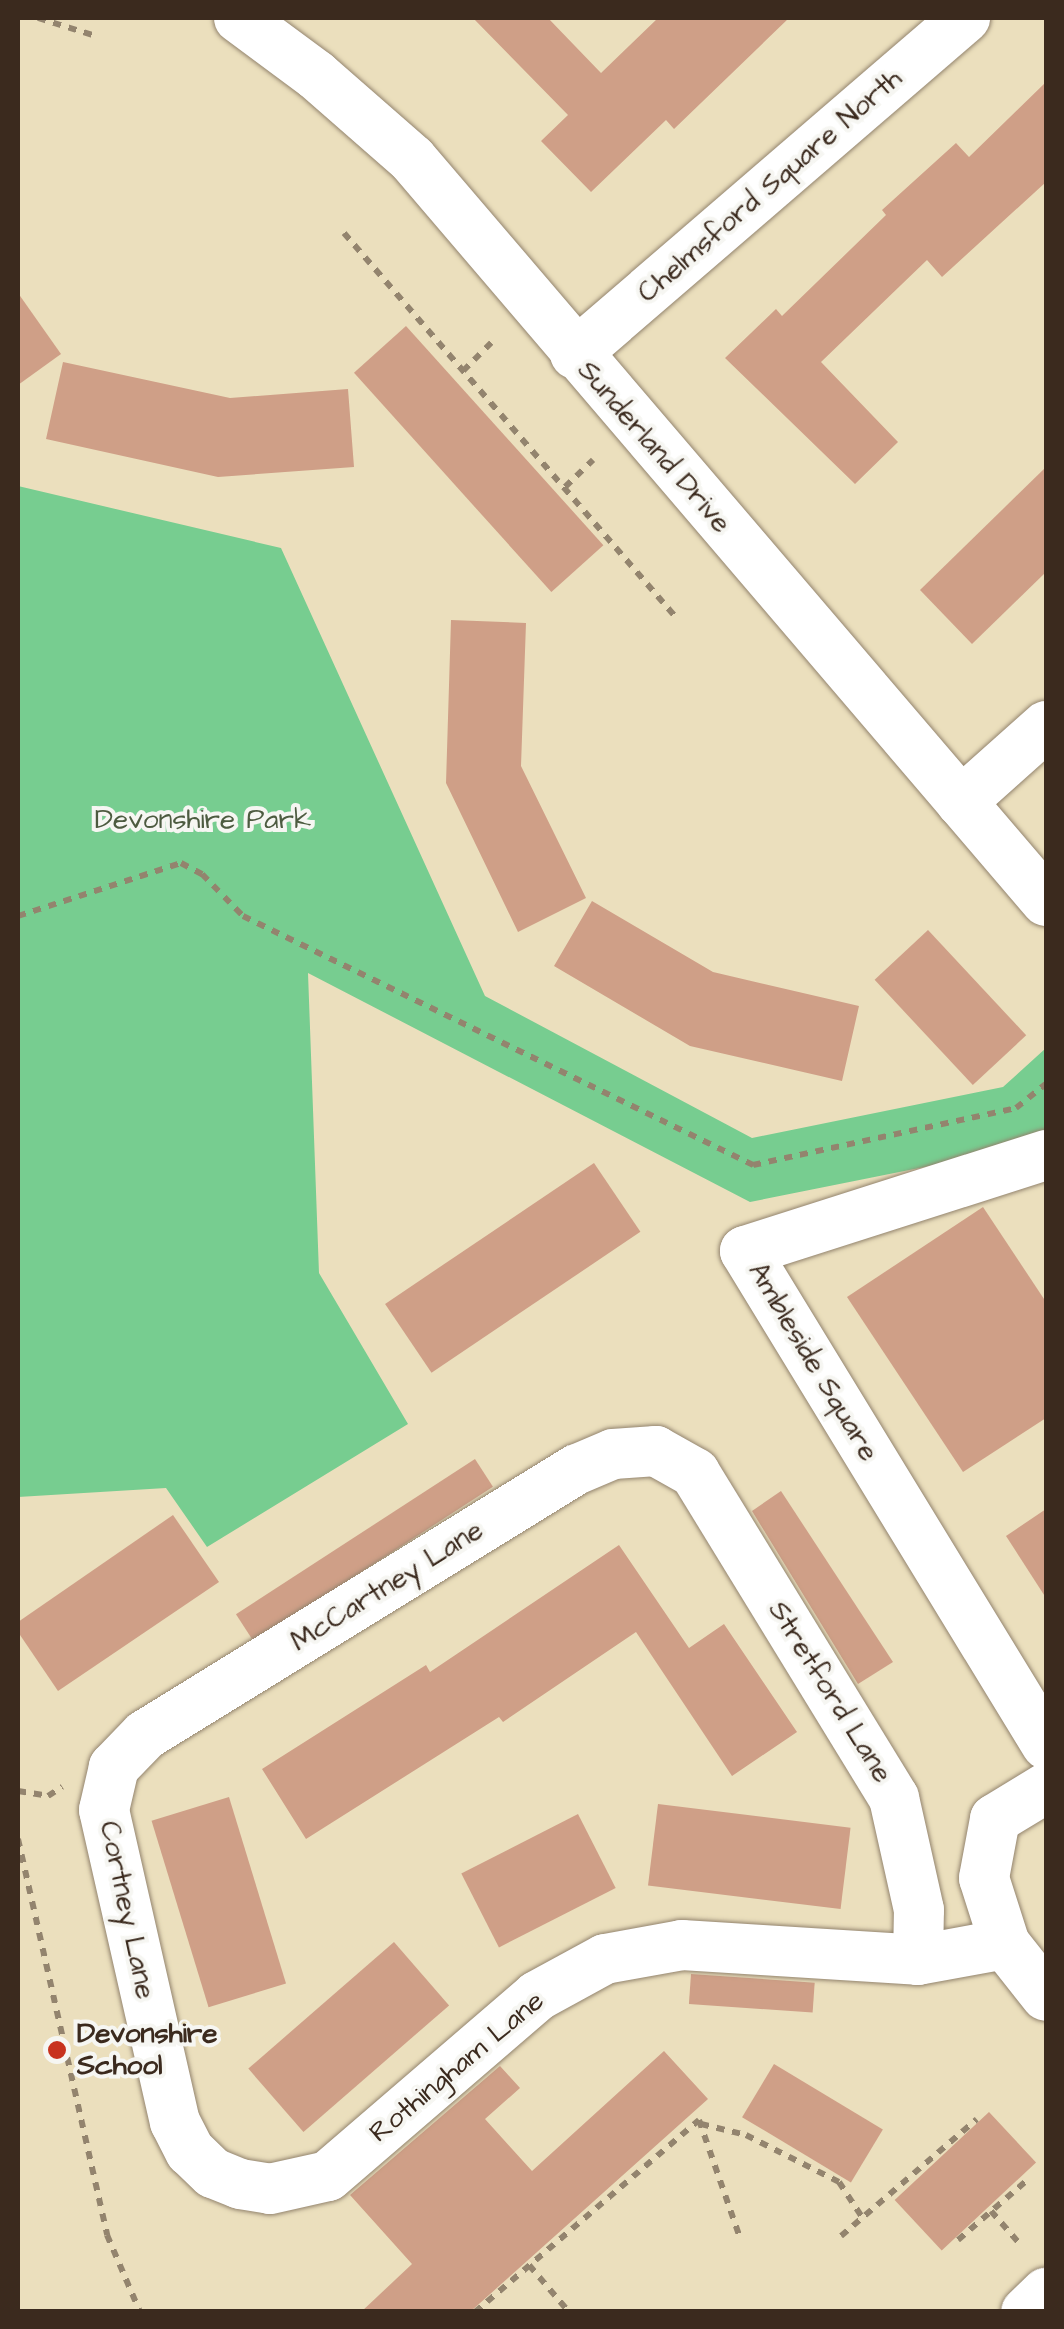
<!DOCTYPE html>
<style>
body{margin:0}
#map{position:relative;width:1064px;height:2329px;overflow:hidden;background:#ebdfbd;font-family:"Architects Daughter",sans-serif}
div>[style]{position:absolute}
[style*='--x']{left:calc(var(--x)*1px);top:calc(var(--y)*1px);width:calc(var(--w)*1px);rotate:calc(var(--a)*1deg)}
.green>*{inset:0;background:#77cd90}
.building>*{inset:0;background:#cf9f87;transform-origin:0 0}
.path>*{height:6px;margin-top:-3px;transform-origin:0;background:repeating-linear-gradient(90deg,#93846e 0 8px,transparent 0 16px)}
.roads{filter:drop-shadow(0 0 2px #93846e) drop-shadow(0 0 2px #93846e)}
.minor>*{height:50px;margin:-25px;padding:0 25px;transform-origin:25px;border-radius:25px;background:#fff}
.dots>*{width:28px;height:28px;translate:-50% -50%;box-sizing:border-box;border:5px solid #f6f6f2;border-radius:50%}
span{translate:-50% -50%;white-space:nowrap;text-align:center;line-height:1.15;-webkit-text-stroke:8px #f6f6f2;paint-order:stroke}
.street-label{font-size:28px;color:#3b2a1e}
.park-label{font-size:28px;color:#4d5b40}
.poi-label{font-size:28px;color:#3b2a1e;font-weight:700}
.left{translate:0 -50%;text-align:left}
.frame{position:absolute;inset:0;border:20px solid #3b2a1e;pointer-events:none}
</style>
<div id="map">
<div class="green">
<div style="clip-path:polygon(18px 486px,281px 548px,485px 996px,752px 1138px,1003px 1087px,1046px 1048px,1046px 1130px,1029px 1146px,750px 1202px,308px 973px,319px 1273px,408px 1424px,207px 1547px,166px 1488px,18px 1497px)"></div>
</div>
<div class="building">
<div style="clip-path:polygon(473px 18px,548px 18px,601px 73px,658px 18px,789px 18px,674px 129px,666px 120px,591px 192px,541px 141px,568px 115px)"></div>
<div style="clip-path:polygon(1046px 82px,1046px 182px,942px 277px,927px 260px,821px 362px,898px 442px,855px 484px,725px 358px,776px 309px,782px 316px,886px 215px,882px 210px,956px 143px,969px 157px)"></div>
<div style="clip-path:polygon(18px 293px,61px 354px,18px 385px)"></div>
<div style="left:406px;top:326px;width:295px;height:70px;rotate:48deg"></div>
<div style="clip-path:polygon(63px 362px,230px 398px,348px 389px,354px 467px,218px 477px,46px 439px)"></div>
<div style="clip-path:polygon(1046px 467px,1046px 572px,972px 644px,920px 590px)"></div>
<div style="clip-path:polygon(451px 620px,526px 623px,521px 766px,586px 898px,518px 932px,446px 783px)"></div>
<div style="clip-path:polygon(592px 901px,713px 972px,859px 1006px,842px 1081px,690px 1046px,554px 966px)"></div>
<div style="left:928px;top:930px;width:144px;height:73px;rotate:47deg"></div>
<div style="left:594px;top:1163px;width:83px;height:252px;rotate:56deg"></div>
<div style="clip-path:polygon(983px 1207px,1046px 1302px,1046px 1418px,963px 1472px,847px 1297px)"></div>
<div style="left:475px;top:1459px;width:33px;height:285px;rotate:57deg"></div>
<div style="clip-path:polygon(781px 1491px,893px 1662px,858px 1684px,752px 1511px)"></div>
<div style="clip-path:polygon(1046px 1509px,1046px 1598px,1006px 1536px)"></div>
<div style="clip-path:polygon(173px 1515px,219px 1582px,58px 1691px,18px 1632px,18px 1622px)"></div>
<div style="clip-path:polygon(619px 1545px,689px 1648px,724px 1624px,797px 1732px,732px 1776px,636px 1632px,503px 1722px,499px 1717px,306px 1839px,262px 1769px,426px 1665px,430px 1672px)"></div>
<div style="left:229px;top:1797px;width:195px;height:81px;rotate:73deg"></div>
<div style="left:658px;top:1804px;width:194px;height:82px;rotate:7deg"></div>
<div style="left:578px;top:1814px;width:83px;height:131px;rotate:63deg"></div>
<div style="left:394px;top:1942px;width:84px;height:193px;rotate:49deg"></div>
<div style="left:691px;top:1974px;width:124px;height:30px;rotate:4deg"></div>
<div style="clip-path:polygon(664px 2051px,708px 2099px,470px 2312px,361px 2312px,412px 2264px,350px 2195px,500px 2066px,520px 2088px,485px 2119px,532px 2171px)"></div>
<div style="left:774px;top:2064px;width:127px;height:62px;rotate:31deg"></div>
<div style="left:989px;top:2112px;width:69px;height:129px;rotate:47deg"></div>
</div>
<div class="path">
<div style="--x:38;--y:18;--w:61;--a:17.2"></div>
<div style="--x:344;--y:233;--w:505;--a:49.18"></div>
<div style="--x:463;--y:371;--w:40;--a:-45"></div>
<div style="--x:565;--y:487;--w:39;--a:-44"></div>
<div style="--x:18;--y:916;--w:171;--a:-18"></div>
<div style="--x:181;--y:863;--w:24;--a:28"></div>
<div style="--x:202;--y:874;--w:59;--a:45.7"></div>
<div style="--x:243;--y:916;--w:568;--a:26.02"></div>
<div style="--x:753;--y:1165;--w:269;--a:-12.2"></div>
<div style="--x:1016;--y:1108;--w:38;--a:-39"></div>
<div style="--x:18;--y:1791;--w:30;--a:9"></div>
<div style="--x:48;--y:1796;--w:17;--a:-33"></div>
<div style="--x:18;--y:1839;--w:406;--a:77.3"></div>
<div style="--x:107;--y:2235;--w:84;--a:66.8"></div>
<div style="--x:701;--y:2124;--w:46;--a:13.7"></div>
<div style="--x:746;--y:2135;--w:104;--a:26.8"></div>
<div style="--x:839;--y:2182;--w:42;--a:56.7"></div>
<div style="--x:991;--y:2211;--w:43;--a:48.8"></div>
<div style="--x:841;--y:2236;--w:179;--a:-40.7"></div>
<div style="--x:958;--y:2240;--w:89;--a:-40.9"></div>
<div style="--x:529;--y:2265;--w:62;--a:49.6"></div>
<div style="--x:475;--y:2312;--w:295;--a:-40.6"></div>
<div style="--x:699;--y:2120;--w:122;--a:70.8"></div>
</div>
<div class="roads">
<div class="minor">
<div style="--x:239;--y:18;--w:96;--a:36.5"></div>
<div style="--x:316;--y:75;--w:128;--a:41.2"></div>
<div style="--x:412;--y:159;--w:976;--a:49.49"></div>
<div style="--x:575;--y:354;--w:515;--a:-40.75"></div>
<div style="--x:961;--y:802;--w:114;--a:-41.8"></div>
<div style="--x:1046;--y:1155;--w:316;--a:162.3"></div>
<div style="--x:745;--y:1251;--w:578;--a:58.59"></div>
<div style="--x:1005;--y:1944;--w:69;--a:-107.7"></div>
<div style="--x:984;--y:1878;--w:60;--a:-79.4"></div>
<div style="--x:995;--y:1819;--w:60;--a:-31.3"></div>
<div style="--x:918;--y:1960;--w:50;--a:-88.9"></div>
<div style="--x:919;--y:1910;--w:115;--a:-102.6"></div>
<div style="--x:894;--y:1798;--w:381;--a:-121.5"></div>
<div style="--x:695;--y:1473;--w:45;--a:-150.6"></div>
<div style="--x:656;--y:1451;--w:43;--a:176"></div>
<div style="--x:613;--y:1454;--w:39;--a:157"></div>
<div style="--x:577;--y:1469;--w:507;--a:148.38"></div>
<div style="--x:145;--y:1735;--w:45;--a:134.1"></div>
<div style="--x:114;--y:1767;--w:44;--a:103.1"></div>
<div style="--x:104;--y:1810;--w:320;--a:77.2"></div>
<div style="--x:175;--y:2122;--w:33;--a:63"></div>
<div style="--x:190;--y:2151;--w:32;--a:44"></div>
<div style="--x:213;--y:2173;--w:29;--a:22"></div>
<div style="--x:240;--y:2184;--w:30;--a:9"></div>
<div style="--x:270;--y:2189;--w:59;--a:-12.6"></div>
<div style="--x:328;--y:2176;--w:276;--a:-40.7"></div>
<div style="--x:537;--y:1996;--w:77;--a:-28.6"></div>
<div style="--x:605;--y:1959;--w:78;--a:-10.3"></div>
<div style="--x:682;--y:1945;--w:236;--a:3.6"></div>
<div style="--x:918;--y:1960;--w:88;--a:-10.4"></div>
<div style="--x:1005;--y:1944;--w:66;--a:51.7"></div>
<div style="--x:1026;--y:2312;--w:28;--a:-44"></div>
</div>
</div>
<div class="dots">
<div style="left:57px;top:2050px;background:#c8321e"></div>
</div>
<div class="street-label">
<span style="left:770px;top:186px;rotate:-41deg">Chelmsford Square North</span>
<span style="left:654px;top:447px;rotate:49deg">Sunderland Drive</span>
<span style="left:813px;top:1362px;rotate:59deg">Ambleside Square</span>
<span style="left:387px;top:1586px;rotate:-32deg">McCartney Lane</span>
<span style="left:830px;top:1692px;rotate:58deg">Stretford Lane</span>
<span style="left:127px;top:1910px;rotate:78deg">Cortney Lane</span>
<span style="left:457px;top:2067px;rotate:-40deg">Rothingham Lane</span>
</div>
<div class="park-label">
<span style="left:203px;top:820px">Devonshire Park</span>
</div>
<div class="poi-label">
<span class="left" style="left:77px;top:2050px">Devonshire<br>School</span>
</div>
<div class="frame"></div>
</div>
